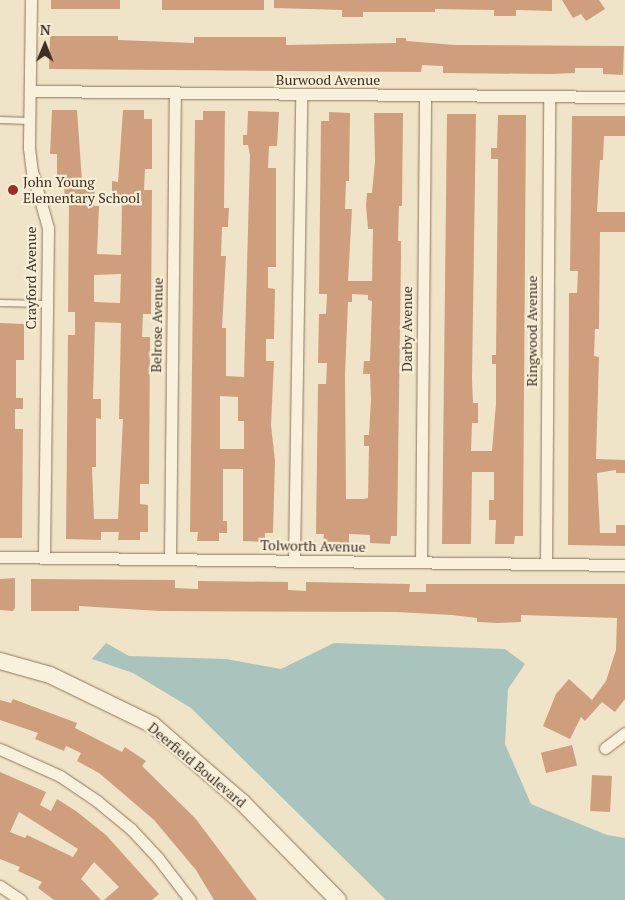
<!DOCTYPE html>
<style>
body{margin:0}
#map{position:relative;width:625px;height:900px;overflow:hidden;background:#f0e4c8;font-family:"PT Serif",serif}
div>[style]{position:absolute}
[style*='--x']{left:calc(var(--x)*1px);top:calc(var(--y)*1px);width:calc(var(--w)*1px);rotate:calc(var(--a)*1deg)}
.water>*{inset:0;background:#a9c4bc}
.building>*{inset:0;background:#cf9f7d;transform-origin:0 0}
.roads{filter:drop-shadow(0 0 1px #8d765c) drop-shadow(0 0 1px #8d765c)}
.lane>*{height:5.5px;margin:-2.75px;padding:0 2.75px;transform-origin:2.75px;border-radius:2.75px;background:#faf1dc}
.street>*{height:11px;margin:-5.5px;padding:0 5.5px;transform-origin:5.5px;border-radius:5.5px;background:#faf1dc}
.secondary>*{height:16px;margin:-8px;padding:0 8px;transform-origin:8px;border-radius:8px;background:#faf1dc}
.dots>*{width:14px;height:14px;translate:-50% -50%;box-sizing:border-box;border:2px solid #f7eed8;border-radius:50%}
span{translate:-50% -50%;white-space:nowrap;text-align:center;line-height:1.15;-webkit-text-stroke:4.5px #f7eed8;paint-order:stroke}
.street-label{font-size:14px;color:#3d2e20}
.poi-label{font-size:14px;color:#3d2e20}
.left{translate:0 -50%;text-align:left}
.north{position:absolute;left:20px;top:20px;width:50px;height:50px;-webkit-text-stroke:4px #f7eed8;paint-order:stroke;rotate:1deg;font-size:14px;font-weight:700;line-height:20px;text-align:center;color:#3d2e20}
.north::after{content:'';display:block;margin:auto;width:18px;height:22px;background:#3d2e20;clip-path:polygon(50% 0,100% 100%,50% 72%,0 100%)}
</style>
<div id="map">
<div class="water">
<div style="clip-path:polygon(106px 643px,129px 656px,226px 659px,281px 669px,334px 643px,505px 649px,525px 664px,508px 689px,505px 744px,531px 804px,607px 835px,625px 838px,625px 900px,386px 900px,191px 708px,133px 673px,92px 659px)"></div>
</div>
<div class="building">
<div style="left:51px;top:0;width:69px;height:9px"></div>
<div style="left:162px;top:0;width:102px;height:10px"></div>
<div style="clip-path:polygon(274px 0,552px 0,552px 11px,516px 10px,516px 16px,494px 16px,494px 10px,435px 9px,435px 12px,363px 12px,363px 17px,342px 17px,342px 10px,274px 8px)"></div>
<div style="clip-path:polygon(562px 0,599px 0,605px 9px,586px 21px,581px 14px,573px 18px)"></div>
<div style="clip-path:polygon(50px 36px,118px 36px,118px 40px,194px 43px,194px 37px,286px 37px,286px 45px,396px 43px,396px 38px,406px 38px,406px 41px,455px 45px,624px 46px,623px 75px,603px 74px,603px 68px,575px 68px,575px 73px,550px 74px,443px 73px,443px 66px,422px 65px,421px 72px,49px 69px)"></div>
<div style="clip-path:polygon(evenodd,52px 110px,77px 110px,82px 181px,95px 181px,94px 206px,99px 206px,97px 254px,121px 255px,122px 203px,112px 202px,112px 181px,118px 182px,123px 110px,144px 110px,144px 119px,152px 119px,152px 169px,145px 169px,144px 190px,152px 190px,151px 314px,143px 314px,142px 337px,150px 337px,149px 484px,140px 484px,140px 504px,148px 505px,148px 532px,140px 532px,140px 540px,118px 540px,119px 532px,101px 532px,101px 540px,66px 539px,68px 335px,75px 335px,75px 312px,68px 312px,69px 202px,64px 202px,65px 177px,57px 177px,57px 154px,50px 154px,52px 110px,121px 274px,120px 303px,94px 302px,94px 275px,121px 274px,52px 110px,95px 322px,121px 323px,119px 419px,123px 419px,118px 519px,94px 519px,92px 467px,96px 467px,96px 418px,101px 419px,101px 399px,93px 399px,95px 322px)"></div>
<div style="clip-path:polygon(evenodd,203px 111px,225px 111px,224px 208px,229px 208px,228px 227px,222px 227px,221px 256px,226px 256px,222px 328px,226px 328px,226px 376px,244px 377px,250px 155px,248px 145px,243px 145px,243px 135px,247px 135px,248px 111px,279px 112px,277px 146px,269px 146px,268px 168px,276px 168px,276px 267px,268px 267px,268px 288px,275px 289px,274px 339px,266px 339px,266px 361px,274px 361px,271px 425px,275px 461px,273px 533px,265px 533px,265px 542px,243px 541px,243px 469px,223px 469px,223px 521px,227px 521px,227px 533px,219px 533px,219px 541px,197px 541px,198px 532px,190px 532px,195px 120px,203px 120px,203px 111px,220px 396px,238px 397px,238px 421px,244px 421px,244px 449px,220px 449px,220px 396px)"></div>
<div style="clip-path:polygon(evenodd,329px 112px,350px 113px,349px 181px,346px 181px,345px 209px,352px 209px,348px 281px,372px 281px,373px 229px,368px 229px,366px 205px,367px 193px,372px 193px,375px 161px,374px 113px,403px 113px,402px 206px,399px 206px,398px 241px,401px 241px,401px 258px,397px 536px,391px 536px,390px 544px,370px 543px,370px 535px,349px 534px,349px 543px,323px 542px,324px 534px,316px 534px,318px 384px,326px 384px,327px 363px,318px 363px,319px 314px,326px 314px,327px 294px,319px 294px,321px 121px,329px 121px,329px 112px,352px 294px,368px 295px,368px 300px,372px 301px,370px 361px,364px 361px,363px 374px,370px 374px,371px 399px,369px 435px,364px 435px,364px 446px,369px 446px,368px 498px,363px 499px,346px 499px,345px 374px,348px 302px,352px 302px,352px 294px)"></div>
<div style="clip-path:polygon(447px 114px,476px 114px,472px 379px,473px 403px,478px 403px,478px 423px,472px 423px,471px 451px,492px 451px,496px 403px,496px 364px,492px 364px,492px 355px,496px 355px,498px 159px,491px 159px,491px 148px,497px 148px,498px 115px,526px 115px,523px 536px,515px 536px,514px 544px,495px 544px,496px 520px,489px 520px,489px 500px,494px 500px,494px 472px,472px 472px,471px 544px,442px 544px)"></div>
<div style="clip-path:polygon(572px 116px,625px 116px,625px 136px,604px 136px,603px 160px,600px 160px,597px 212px,625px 212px,625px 232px,600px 232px,599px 329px,595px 329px,594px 356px,599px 357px,596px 459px,625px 460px,625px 473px,616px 473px,616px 470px,597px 473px,600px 533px,616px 533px,616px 525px,625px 525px,625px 546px,568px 545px,569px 293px,577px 293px,578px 271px,570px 271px)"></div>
<div style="clip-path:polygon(0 323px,24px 324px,24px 360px,16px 360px,16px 398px,23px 398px,23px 409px,15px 409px,15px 429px,23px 429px,22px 538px,0 538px)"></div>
<div style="clip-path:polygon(15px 578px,15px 608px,13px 611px,0 610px,0 579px)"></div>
<div style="clip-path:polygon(31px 579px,175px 580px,175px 588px,198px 589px,198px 581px,288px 582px,288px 590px,306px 591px,306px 582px,410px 584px,409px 592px,426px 592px,426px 584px,625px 584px,625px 699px,615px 712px,602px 702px,585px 721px,581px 717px,570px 739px,543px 726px,556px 694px,569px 679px,592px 700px,606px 681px,616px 650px,617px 618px,521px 615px,521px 622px,497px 623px,477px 622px,477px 618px,452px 615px,397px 612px,160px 611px,79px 606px,79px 611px,31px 611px)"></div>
<div style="clip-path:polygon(13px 699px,77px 723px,75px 728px,122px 752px,125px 747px,146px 761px,142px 766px,195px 818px,257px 900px,214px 900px,196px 870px,154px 820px,99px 773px,77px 761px,81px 753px,66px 746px,64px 751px,35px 739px,38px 733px,0 720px,0 700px,11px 703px)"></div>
<div style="left:572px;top:745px;width:21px;height:32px;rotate:76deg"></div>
<div style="clip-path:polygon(evenodd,0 772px,46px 792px,40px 805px,51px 811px,57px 799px,76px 811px,106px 835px,159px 894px,152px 900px,104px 900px,119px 887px,94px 862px,81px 879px,101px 900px,54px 900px,38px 888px,42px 882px,18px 871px,20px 867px,0 859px,0 772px,19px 812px,78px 849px,73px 857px,27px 835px,25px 838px,10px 832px,19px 812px)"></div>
<div style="left:592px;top:775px;width:20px;height:36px;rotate:3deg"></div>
</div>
<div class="roads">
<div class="lane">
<div style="--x:0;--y:120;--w:30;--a:2"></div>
<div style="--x:0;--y:303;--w:47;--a:1.2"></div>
</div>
<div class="street">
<div style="--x:31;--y:0;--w:148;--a:90.8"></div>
<div style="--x:29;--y:148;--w:23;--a:83"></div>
<div style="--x:32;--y:171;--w:59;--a:74.3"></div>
<div style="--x:48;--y:228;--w:330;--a:90.7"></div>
<div style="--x:31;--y:91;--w:594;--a:0.58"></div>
<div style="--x:0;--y:557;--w:625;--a:0.73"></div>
<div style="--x:170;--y:559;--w:467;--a:-89.4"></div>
<div style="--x:294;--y:560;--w:465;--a:-89.1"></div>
<div style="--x:421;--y:562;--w:466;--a:-89.5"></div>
<div style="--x:546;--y:564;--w:466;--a:-89.6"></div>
<div style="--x:605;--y:748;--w:25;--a:-37"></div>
<div style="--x:0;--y:749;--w:66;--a:24.2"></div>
<div style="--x:60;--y:776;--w:45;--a:34"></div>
<div style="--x:97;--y:801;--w:44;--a:39.5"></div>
<div style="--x:131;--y:829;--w:40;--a:47"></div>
<div style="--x:158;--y:858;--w:53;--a:52.7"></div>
<div style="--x:0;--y:886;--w:25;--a:34"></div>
</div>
<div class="secondary">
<div style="--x:0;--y:661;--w:52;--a:15.6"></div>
<div style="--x:50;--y:675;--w:114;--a:25.9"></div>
<div style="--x:153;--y:725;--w:118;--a:40.9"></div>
<div style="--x:242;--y:802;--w:137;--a:45.6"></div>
</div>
</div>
<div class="dots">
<div style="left:13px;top:190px;background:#9e2a2b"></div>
</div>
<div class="street-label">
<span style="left:328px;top:80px">Burwood Avenue</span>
<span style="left:31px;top:278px;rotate:-90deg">Crayford Avenue</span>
<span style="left:157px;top:325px;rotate:-89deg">Belrose Avenue</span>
<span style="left:407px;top:329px;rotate:-90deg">Darby Avenue</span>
<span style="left:532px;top:331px;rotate:-90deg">Ringwood Avenue</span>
<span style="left:313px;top:546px;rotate:1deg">Tolworth Avenue</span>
<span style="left:197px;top:765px;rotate:40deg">Deerfield Boulevard</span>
</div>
<div class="poi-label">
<span class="left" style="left:23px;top:190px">John Young<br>Elementary School</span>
</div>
<div class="north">N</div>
</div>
